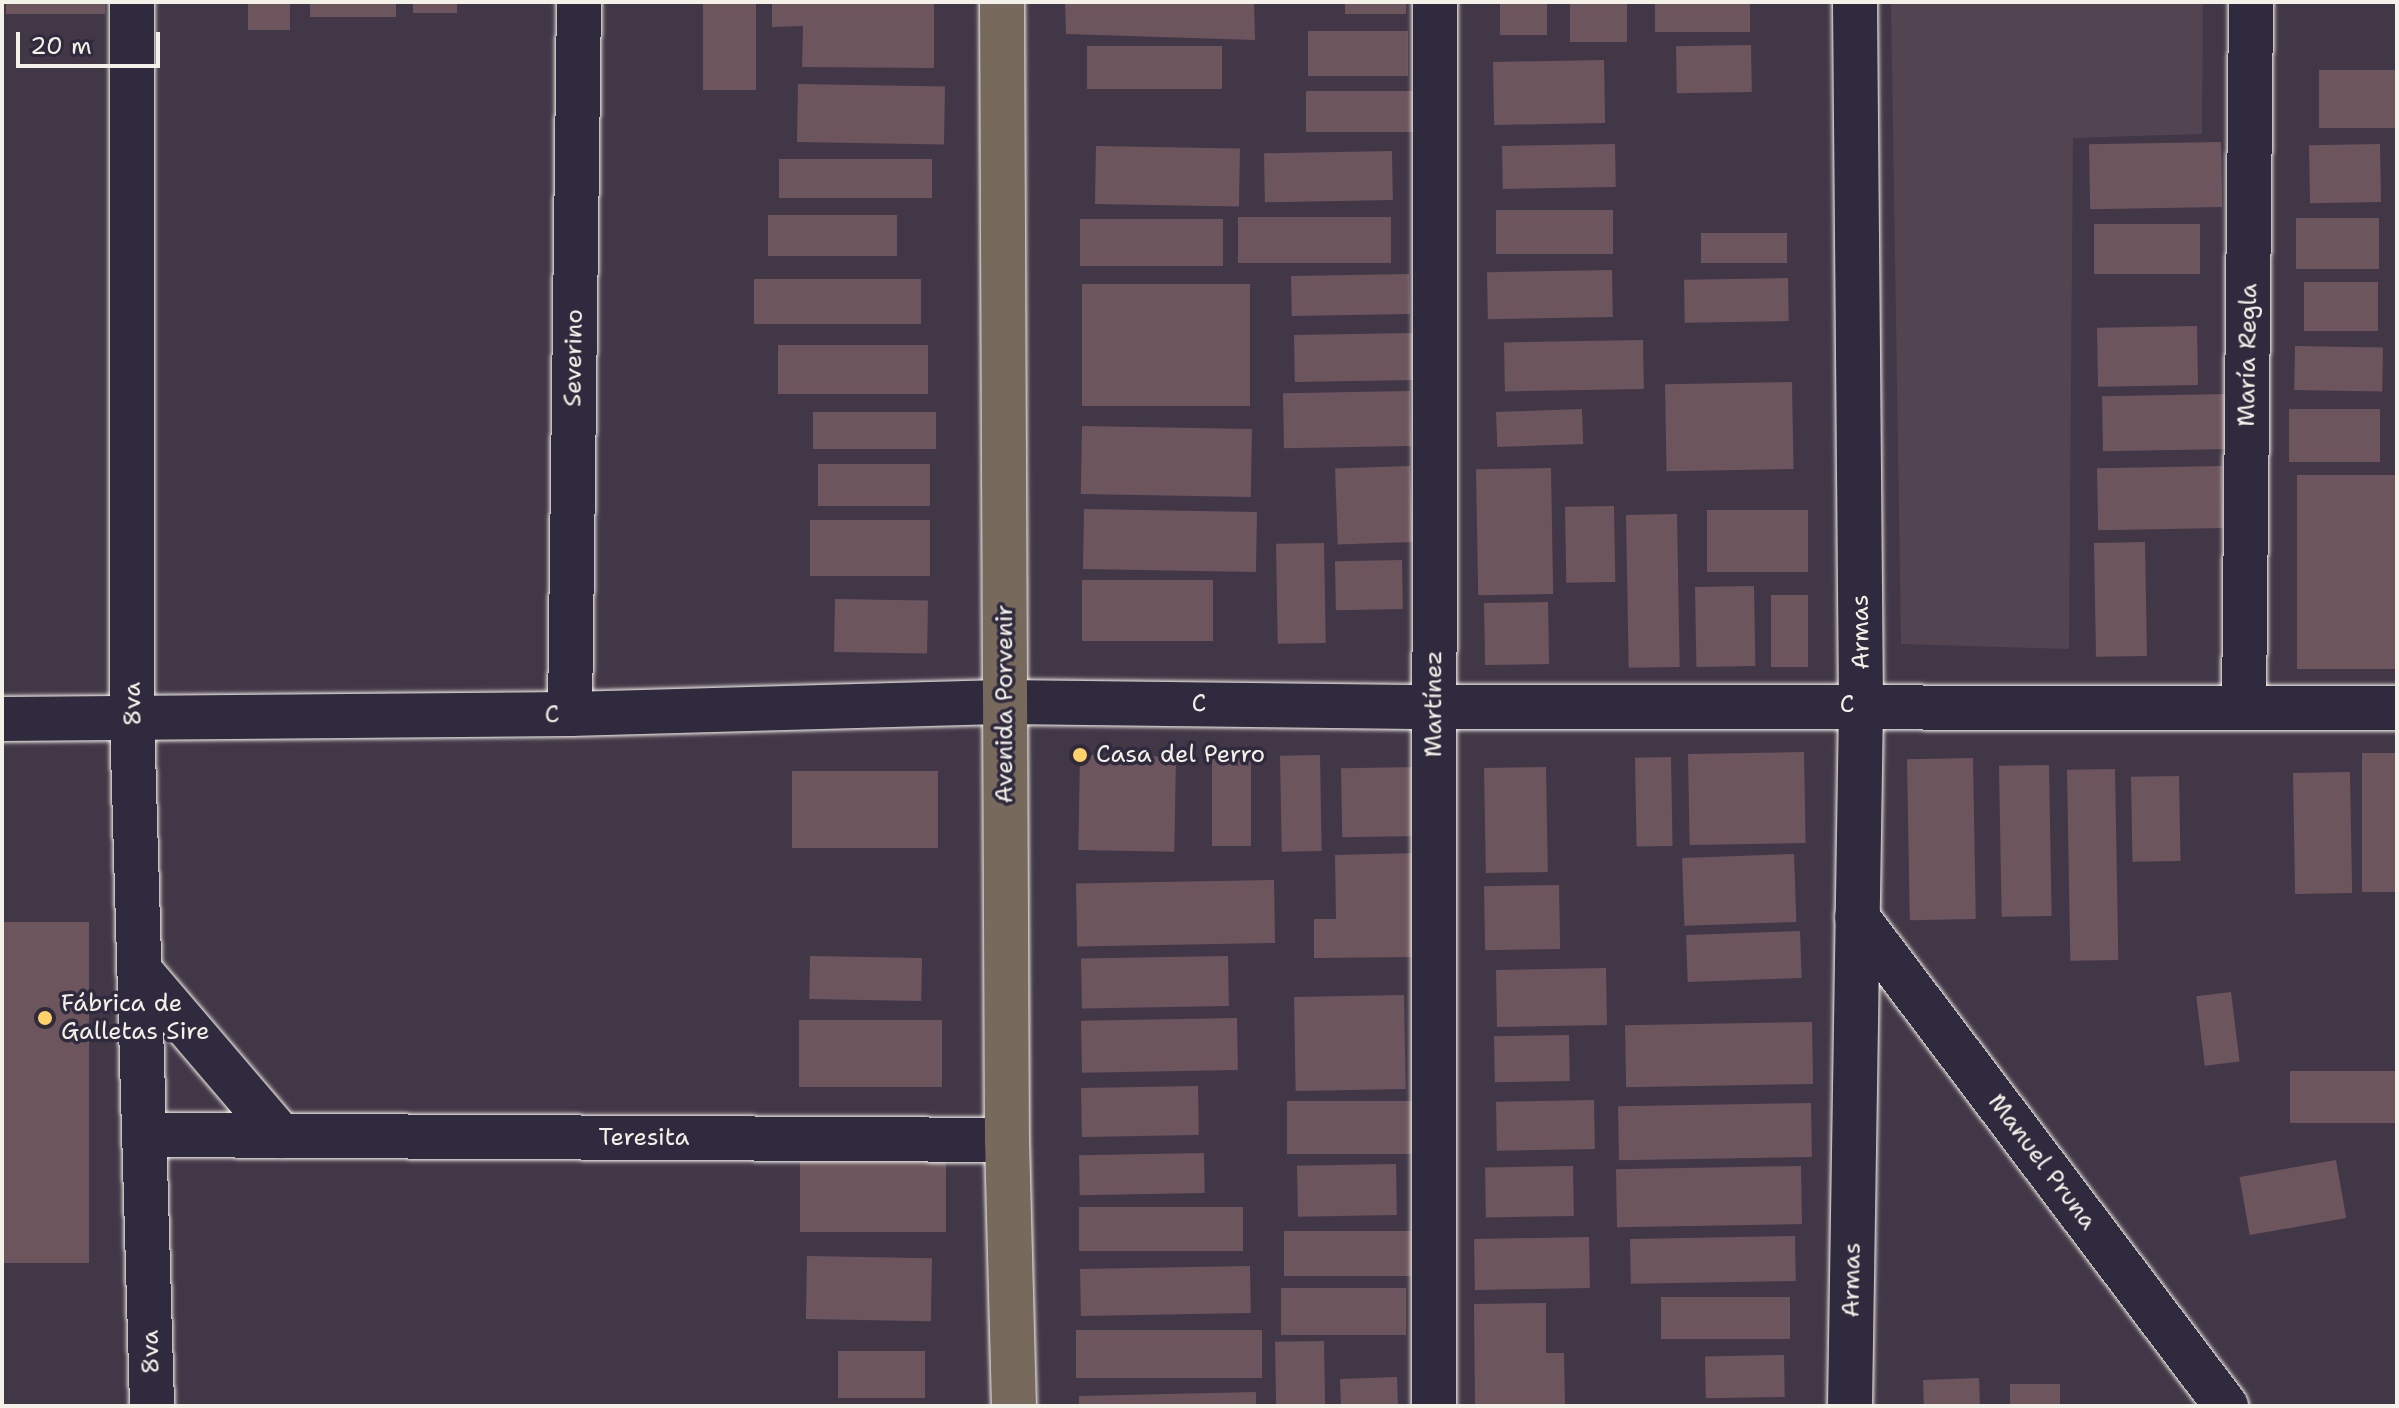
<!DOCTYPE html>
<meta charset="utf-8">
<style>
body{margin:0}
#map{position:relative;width:2399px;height:1408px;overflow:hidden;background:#423747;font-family:"Shantell Sans",sans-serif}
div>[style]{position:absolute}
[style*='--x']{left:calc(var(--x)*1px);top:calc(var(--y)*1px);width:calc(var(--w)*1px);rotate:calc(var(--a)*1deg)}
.built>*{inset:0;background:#524451}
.building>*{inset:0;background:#6d555e;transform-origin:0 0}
.roads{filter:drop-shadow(0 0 2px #f4f1e8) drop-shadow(0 0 2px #f4f1e8)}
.minor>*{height:44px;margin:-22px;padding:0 22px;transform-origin:22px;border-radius:22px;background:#2f2a3d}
.major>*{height:44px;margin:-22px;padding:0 22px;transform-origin:22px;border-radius:22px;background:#77695c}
.dots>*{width:22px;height:22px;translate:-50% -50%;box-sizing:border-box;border:4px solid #2f2a3d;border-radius:50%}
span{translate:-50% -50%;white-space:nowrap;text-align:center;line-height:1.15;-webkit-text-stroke:7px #2f2a3d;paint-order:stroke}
.street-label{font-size:24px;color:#f4f1e8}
.poi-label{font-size:24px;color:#f4f1e8}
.left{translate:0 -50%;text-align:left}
.frame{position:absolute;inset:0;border:4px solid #f4f1e8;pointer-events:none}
.scale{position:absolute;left:16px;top:32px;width:144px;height:36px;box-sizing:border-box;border:4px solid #f4f1e8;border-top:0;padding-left:10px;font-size:24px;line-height:28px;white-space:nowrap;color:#f4f1e8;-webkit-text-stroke:6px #2f2a3d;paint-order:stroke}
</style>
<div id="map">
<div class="built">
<div style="clip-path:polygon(1891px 2px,2203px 2px,2202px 134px,2073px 138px,2069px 649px,1901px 644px)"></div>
</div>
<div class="building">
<div style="left:6px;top:2px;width:99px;height:12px"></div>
<div style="left:248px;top:2px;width:42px;height:28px"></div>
<div style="left:310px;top:2px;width:86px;height:15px"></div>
<div style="left:413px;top:2px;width:44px;height:11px"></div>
<div style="left:703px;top:2px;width:53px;height:88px"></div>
<div style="clip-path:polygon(772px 2px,934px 2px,934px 68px,802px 67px,803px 26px,772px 27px)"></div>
<div style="clip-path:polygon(1065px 2px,1254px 2px,1255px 40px,1066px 34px)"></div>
<div style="left:1345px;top:2px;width:61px;height:12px"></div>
<div style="left:1500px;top:2px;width:47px;height:33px"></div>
<div style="left:1570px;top:2px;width:57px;height:40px"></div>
<div style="left:1655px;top:2px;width:95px;height:30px"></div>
<div style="left:1408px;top:31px;width:45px;height:100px;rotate:90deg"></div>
<div style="left:1751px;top:45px;width:47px;height:75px;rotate:89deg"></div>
<div style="left:1087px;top:46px;width:135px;height:43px"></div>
<div style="left:1604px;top:60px;width:63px;height:111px;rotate:89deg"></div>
<div style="left:2397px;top:70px;width:58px;height:78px;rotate:90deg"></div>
<div style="left:798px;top:84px;width:147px;height:58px;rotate:1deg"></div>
<div style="left:1415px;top:91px;width:41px;height:109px;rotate:90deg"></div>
<div style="left:2221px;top:142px;width:65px;height:132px;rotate:89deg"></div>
<div style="left:1615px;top:144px;width:43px;height:113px;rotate:89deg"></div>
<div style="left:2380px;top:144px;width:58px;height:71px;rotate:89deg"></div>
<div style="left:1096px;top:146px;width:144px;height:58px;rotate:1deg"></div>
<div style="left:1392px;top:151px;width:49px;height:128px;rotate:89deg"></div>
<div style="left:779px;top:159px;width:153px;height:39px"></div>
<div style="left:1613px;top:210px;width:44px;height:117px;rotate:90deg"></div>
<div style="left:768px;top:215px;width:129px;height:41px"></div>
<div style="left:1391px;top:217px;width:46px;height:153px;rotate:90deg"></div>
<div style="left:2296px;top:218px;width:83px;height:51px"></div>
<div style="left:1080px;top:219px;width:143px;height:47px"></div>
<div style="left:2200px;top:224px;width:50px;height:106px;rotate:90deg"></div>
<div style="left:1787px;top:233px;width:30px;height:86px;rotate:90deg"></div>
<div style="left:1612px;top:270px;width:47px;height:125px;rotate:89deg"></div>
<div style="left:1409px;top:274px;width:40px;height:118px;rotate:89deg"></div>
<div style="left:1788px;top:278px;width:43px;height:104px;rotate:89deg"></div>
<div style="left:754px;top:279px;width:167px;height:45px"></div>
<div style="left:2304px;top:282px;width:74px;height:49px"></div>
<div style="left:1082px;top:284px;width:168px;height:122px"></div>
<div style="left:2197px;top:326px;width:59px;height:100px;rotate:89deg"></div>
<div style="left:1414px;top:333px;width:47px;height:120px;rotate:89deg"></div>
<div style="left:1643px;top:340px;width:49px;height:139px;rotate:89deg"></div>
<div style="left:778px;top:345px;width:150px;height:49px"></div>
<div style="left:2295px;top:346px;width:88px;height:44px;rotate:1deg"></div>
<div style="left:1792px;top:382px;width:87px;height:127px;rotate:89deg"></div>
<div style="left:1410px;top:391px;width:55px;height:127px;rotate:89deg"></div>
<div style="left:2229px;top:394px;width:55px;height:127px;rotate:89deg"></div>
<div style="left:1582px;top:409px;width:35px;height:86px;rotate:88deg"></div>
<div style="left:2289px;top:409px;width:91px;height:53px"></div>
<div style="left:813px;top:412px;width:123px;height:37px"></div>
<div style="left:1082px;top:426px;width:170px;height:68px;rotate:1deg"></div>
<div style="left:818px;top:464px;width:112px;height:42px"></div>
<div style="left:1410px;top:466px;width:76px;height:75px;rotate:88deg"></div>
<div style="left:2222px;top:466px;width:62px;height:125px;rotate:89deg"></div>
<div style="left:1551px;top:468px;width:126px;height:75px;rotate:89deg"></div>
<div style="left:2397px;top:475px;width:194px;height:100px;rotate:90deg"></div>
<div style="left:1614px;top:506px;width:76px;height:49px;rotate:89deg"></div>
<div style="left:1084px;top:509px;width:173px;height:60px;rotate:1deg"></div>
<div style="left:1808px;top:510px;width:62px;height:101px;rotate:90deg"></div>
<div style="left:1677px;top:514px;width:153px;height:51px;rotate:89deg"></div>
<div style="left:810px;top:520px;width:120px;height:56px"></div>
<div style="left:2145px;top:542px;width:114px;height:51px;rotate:89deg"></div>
<div style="left:1324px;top:543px;width:100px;height:48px;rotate:89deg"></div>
<div style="left:1402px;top:560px;width:49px;height:67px;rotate:89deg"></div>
<div style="left:1082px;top:580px;width:131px;height:61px"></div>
<div style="left:1754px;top:586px;width:80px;height:59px;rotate:89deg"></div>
<div style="left:1771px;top:595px;width:37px;height:72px"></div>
<div style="left:835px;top:599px;width:93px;height:53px;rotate:1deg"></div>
<div style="left:1548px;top:602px;width:62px;height:64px;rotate:89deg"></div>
<div style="left:1804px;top:752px;width:91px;height:116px;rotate:89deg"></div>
<div style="left:2397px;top:753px;width:139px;height:35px;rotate:90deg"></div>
<div style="left:1080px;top:755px;width:96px;height:95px;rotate:1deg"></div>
<div style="left:1320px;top:755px;width:96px;height:40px;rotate:89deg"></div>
<div style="left:1671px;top:757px;width:89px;height:36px;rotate:89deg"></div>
<div style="left:1973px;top:758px;width:161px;height:66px;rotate:89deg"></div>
<div style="left:1212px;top:759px;width:39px;height:87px"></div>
<div style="left:2049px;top:765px;width:151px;height:50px;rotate:89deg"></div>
<div style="left:1418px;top:767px;width:69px;height:77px;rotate:89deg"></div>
<div style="left:1546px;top:767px;width:105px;height:62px;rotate:89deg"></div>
<div style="left:2115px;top:769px;width:191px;height:48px;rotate:89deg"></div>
<div style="left:792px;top:771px;width:146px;height:77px"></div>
<div style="left:2350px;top:772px;width:121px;height:57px;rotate:89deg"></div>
<div style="left:2179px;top:776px;width:85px;height:48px;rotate:89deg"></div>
<div style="clip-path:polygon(1420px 853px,1422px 957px,1314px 958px,1314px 919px,1336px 919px,1335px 855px)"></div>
<div style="left:1794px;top:854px;width:68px;height:112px;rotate:88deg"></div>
<div style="left:1274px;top:880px;width:63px;height:198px;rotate:89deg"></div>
<div style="left:1559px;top:885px;width:64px;height:75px;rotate:89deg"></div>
<div style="left:2px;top:922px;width:87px;height:341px"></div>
<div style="left:1800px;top:931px;width:47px;height:114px;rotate:88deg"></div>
<div style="left:810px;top:956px;width:112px;height:43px;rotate:1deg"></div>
<div style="left:1228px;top:956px;width:50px;height:147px;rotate:89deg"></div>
<div style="left:1606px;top:968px;width:57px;height:110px;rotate:89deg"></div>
<div style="left:2231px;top:992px;width:70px;height:35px;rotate:83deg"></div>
<div style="left:1404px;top:995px;width:94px;height:110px;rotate:89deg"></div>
<div style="left:1237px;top:1018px;width:52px;height:156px;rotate:89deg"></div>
<div style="left:799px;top:1020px;width:143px;height:67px"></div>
<div style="left:1812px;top:1022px;width:62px;height:187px;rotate:89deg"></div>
<div style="left:1569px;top:1035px;width:46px;height:75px;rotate:89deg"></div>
<div style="left:2397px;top:1071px;width:52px;height:107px;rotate:90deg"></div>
<div style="left:1198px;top:1086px;width:49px;height:117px;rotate:89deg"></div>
<div style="left:1594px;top:1100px;width:49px;height:98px;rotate:89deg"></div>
<div style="left:1413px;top:1101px;width:53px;height:126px;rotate:90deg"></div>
<div style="left:1811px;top:1103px;width:54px;height:193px;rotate:89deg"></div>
<div style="left:1204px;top:1153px;width:40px;height:125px;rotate:89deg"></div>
<div style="left:800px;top:1157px;width:146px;height:75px"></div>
<div style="left:2336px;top:1160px;width:59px;height:98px;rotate:80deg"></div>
<div style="left:1396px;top:1164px;width:51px;height:99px;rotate:89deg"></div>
<div style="left:1573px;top:1166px;width:50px;height:88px;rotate:89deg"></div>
<div style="left:1801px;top:1166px;width:58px;height:185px;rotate:89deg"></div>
<div style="left:1243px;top:1207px;width:44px;height:164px;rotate:90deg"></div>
<div style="left:1411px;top:1231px;width:45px;height:127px;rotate:90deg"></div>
<div style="left:1795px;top:1236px;width:45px;height:165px;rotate:89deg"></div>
<div style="left:1589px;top:1237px;width:51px;height:115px;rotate:89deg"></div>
<div style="left:807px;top:1256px;width:125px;height:63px;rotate:1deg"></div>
<div style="left:1250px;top:1266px;width:47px;height:170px;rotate:89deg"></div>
<div style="left:1406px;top:1288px;width:47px;height:125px;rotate:90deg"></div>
<div style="left:1790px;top:1297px;width:42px;height:129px;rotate:90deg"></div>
<div style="clip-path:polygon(1546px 1303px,1546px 1353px,1564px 1353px,1565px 1406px,1475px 1406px,1474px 1304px)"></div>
<div style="left:1262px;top:1330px;width:48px;height:186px;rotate:90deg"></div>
<div style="left:1324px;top:1341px;width:65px;height:49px;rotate:89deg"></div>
<div style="left:838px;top:1351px;width:87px;height:47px"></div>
<div style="left:1784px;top:1355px;width:42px;height:79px;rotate:89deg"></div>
<div style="left:1397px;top:1377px;width:29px;height:57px;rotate:88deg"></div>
<div style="left:1979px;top:1378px;width:28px;height:56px;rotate:88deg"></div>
<div style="left:2060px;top:1384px;width:22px;height:50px;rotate:90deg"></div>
<div style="clip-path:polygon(1256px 1392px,1256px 1406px,1079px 1406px,1079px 1396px)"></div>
</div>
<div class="roads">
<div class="minor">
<div style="--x:132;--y:2;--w:716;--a:90"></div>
<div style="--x:132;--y:718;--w:688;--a:88.33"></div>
<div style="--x:2244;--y:708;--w:706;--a:-89.43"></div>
<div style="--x:570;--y:714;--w:712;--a:-89.28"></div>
<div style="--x:2;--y:719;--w:568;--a:-0.5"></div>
<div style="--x:570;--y:714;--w:434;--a:-1.6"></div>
<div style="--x:1004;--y:702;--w:430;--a:0.7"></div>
<div style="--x:1434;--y:707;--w:963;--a:0.06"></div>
<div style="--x:1857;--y:917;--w:613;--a:52.96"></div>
<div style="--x:140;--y:971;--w:217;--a:49.5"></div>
<div style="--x:146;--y:1135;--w:861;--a:0.33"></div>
<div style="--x:1434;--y:1406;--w:1404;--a:-89.96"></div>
<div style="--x:1850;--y:1406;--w:701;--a:-89.1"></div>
<div style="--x:1861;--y:705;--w:703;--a:-90.49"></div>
</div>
<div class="major">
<div style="--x:1002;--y:2;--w:1138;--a:89.75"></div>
<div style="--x:1007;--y:1140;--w:266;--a:88.5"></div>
</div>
</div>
<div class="dots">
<div style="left:1080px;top:755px;background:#ffd166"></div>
<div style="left:45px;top:1018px;background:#ffd166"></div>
</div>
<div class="street-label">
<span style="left:2248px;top:355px;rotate:-89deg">María Regla</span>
<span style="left:574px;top:358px;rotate:-89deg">Severino</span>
<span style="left:1861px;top:632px;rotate:-91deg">Armas</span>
<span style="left:133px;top:704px;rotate:-91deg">8va</span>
<span style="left:1005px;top:704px;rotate:-90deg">Avenida Porvenir</span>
<span style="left:1199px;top:704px;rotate:1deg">C</span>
<span style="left:1434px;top:704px;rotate:-90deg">Martínez</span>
<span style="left:1847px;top:705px">C</span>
<span style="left:552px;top:715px;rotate:-1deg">C</span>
<span style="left:644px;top:1138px">Teresita</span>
<span style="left:2042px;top:1162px;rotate:53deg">Manuel Pruna</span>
<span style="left:1852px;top:1280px;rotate:-89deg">Armas</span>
<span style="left:151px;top:1352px;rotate:-91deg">8va</span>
</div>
<div class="poi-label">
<span class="left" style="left:1096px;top:755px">Casa del Perro</span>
<span class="left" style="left:61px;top:1018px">Fábrica de<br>Galletas Sire</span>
</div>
<div class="frame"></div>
<div class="scale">20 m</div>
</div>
